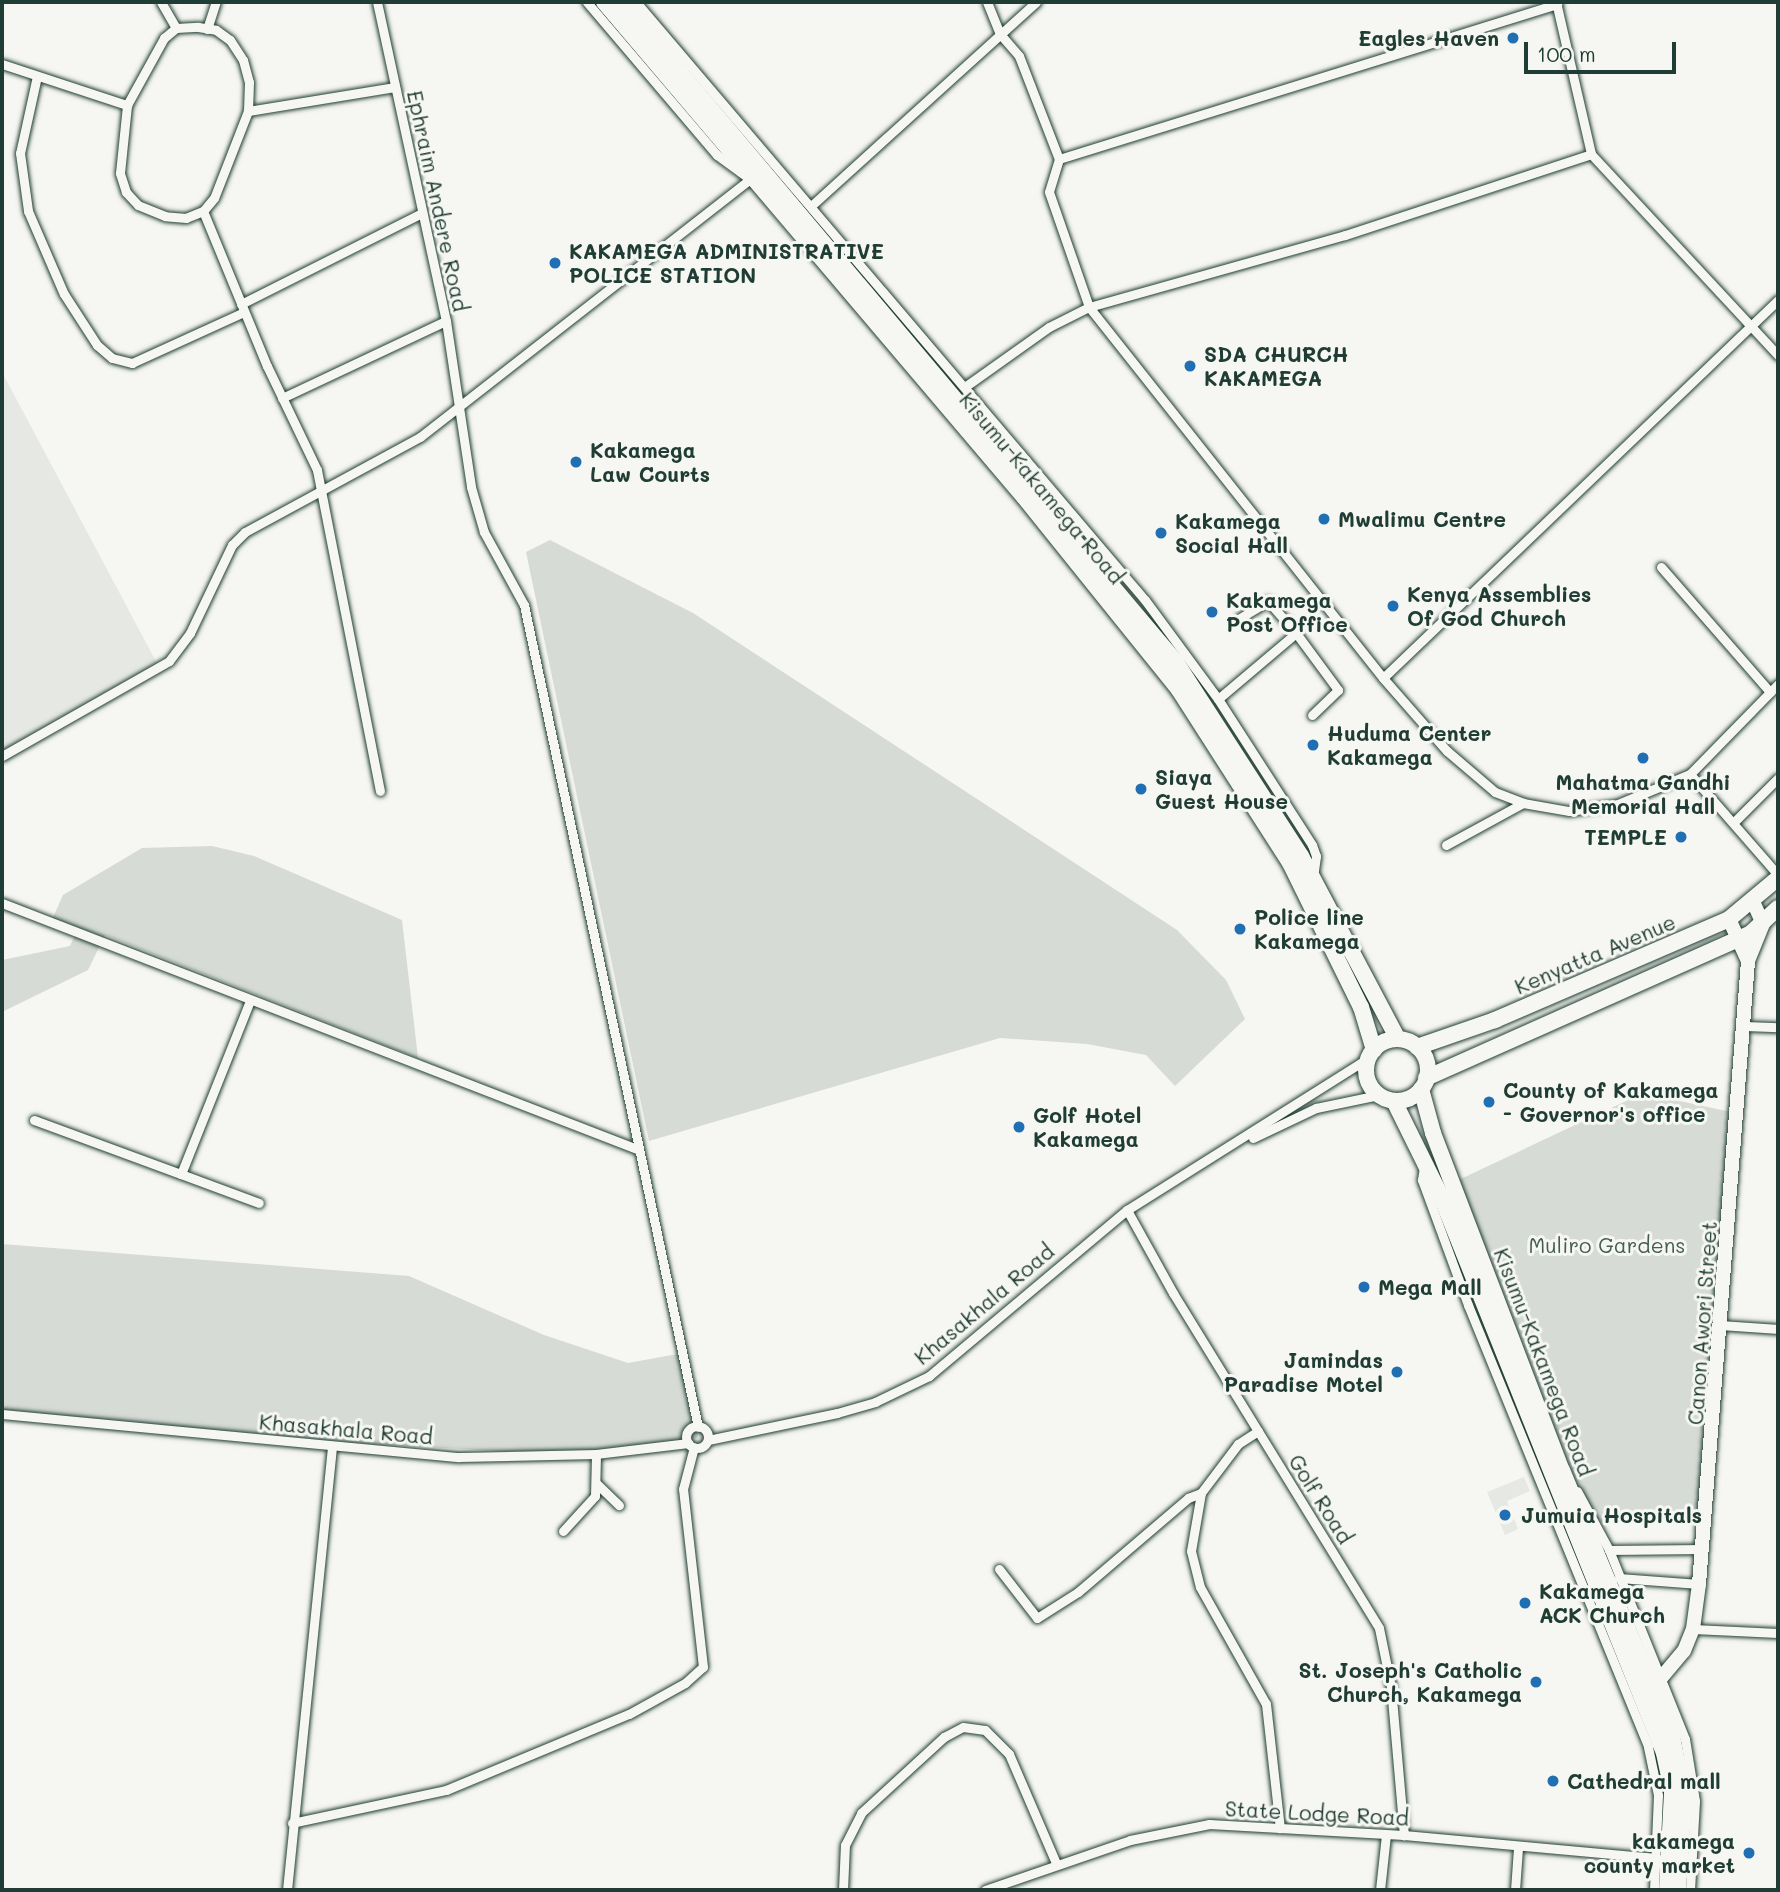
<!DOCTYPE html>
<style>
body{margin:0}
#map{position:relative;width:1780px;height:1892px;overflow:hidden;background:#f6f6f2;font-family:Mali,sans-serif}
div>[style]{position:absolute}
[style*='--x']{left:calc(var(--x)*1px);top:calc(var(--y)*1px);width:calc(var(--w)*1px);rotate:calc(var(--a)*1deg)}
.built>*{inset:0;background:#e6e8e4}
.green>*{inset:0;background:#d6dbd6}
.roads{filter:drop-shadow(0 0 2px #1f3d34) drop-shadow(0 0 2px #1f3d34)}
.street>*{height:9px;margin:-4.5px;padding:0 4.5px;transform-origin:4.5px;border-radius:4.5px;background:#f6f6f2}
.street>.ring{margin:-4.5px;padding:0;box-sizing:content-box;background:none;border:9px solid #f6f6f2;border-radius:50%}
.primary>*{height:14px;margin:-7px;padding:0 7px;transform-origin:7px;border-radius:7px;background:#f6f6f2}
.highway>*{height:16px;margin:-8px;padding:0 8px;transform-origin:8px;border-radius:8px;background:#f6f6f2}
.highway>.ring{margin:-8px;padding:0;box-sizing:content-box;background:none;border:16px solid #f6f6f2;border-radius:50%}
.dots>*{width:19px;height:19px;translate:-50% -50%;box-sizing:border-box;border:4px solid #f6f6f2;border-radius:50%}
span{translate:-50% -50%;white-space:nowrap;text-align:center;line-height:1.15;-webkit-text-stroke:6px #f6f6f2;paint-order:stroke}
.poi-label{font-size:21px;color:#1f3d34;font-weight:700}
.right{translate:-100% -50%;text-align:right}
.left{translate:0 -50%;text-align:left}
.street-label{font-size:21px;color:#1f3d34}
.park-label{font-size:21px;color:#445d54}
.frame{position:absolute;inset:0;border:4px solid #1f3d34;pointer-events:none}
.scale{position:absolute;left:1524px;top:42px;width:152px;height:32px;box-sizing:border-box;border:4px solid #1f3d34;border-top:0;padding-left:9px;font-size:21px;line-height:24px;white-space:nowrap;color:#1f3d34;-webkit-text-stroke:5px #f6f6f2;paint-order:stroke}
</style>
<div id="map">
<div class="built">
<div style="clip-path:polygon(2px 372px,160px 669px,2px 756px)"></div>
<div style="clip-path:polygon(1524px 1477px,1530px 1491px,1507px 1501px,1518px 1529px,1505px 1535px,1487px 1492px)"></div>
</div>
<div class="green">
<div style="clip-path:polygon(550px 540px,693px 613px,1177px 930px,1226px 980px,1245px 1019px,1175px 1086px,1146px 1055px,1087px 1044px,1000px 1038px,649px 1141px,526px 552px)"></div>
<div style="clip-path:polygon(212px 846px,254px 856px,402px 920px,418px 1058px,105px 935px,88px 970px,2px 1012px,2px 960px,70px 946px,77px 931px,51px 922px,63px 895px,142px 848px)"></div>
<div style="clip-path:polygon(1643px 1093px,1740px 1114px,1706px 1519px,1584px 1523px,1452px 1183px)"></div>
<div style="clip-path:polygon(2px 1244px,409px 1276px,544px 1335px,628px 1363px,683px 1353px,698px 1438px,585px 1451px,522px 1452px,330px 1442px,2px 1413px)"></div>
</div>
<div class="roads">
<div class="street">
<div style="--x:161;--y:2;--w:30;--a:60"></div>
<div style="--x:377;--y:2;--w:326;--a:77.8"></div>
<div style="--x:446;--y:321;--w:168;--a:81.4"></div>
<div style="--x:471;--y:487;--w:47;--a:73.9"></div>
<div style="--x:484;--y:532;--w:83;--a:61.3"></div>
<div style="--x:524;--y:605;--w:840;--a:78.05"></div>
<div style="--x:636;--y:2;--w:785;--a:49.6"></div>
<div style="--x:1145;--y:600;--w:123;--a:53.6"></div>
<div style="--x:1218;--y:699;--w:174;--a:57.2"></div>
<div style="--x:1312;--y:845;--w:12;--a:70"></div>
<div style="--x:1316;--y:856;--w:21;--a:98"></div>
<div style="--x:987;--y:2;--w:35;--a:68"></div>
<div style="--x:1000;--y:34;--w:29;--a:49"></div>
<div style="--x:1019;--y:56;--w:110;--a:68.8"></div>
<div style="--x:1059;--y:159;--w:34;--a:107"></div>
<div style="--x:1049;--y:192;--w:122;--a:70.8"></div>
<div style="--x:1089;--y:307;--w:473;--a:51.6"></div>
<div style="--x:1383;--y:678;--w:97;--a:48.8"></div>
<div style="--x:1447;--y:751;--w:63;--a:40.5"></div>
<div style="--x:1495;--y:792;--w:30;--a:21"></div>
<div style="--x:1523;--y:803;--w:47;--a:9.9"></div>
<div style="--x:1569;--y:811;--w:49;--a:-8.1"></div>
<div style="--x:1618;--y:804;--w:78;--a:-22.6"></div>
<div style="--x:1690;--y:774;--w:134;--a:48.9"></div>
<div style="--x:1556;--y:2;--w:156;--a:77"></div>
<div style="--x:1591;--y:154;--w:275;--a:47.1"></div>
<div style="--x:198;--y:27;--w:18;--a:9"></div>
<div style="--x:216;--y:30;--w:17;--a:36"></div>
<div style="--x:230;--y:40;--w:24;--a:57"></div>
<div style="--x:243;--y:60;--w:23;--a:75"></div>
<div style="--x:249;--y:82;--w:29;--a:92"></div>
<div style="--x:248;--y:111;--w:93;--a:111.3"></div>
<div style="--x:214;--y:198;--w:17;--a:130"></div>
<div style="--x:203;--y:211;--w:18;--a:158"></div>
<div style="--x:186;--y:218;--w:21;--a:-175"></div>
<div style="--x:165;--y:216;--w:29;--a:-158"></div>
<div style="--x:138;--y:205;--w:18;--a:-133"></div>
<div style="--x:126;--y:192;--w:20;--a:-108"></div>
<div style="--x:120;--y:173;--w:68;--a:-84.1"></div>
<div style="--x:127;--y:105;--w:77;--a:-61.1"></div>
<div style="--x:164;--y:38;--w:16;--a:-40"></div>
<div style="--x:176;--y:28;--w:22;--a:-3"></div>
<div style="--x:207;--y:29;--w:28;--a:-72"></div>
<div style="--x:2;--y:64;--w:132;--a:18.2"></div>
<div style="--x:37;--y:76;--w:79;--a:102.4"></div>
<div style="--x:20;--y:153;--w:59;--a:82.1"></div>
<div style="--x:28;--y:211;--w:90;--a:66.6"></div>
<div style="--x:64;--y:294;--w:61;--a:57.1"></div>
<div style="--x:97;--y:345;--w:20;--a:41"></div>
<div style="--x:112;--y:358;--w:21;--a:14"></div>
<div style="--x:132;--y:363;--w:123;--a:-24.5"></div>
<div style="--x:248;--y:111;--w:149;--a:-9.3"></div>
<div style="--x:1059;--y:159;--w:522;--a:-17.29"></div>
<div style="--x:811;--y:206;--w:304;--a:-42.2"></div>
<div style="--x:203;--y:211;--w:168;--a:67.6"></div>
<div style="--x:267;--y:366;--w:115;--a:64.3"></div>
<div style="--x:317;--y:470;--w:327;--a:78.9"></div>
<div style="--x:241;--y:304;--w:203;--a:-26.7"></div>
<div style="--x:966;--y:386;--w:102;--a:-35.4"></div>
<div style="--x:1049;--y:327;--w:45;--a:-26.6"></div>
<div style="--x:1089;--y:307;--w:266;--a:-15.7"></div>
<div style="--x:1345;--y:235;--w:259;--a:-18.2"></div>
<div style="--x:282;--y:398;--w:181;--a:-25.2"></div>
<div style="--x:1661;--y:567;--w:166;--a:48.9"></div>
<div style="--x:1240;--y:618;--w:33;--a:-31"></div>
<div style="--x:1268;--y:601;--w:43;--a:48.8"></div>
<div style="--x:1383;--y:678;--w:547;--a:-43.74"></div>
<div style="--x:1218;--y:699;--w:102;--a:-40.2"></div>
<div style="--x:1296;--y:633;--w:71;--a:53.6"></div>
<div style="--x:1338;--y:690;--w:36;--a:136"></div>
<div style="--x:2;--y:756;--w:192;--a:-29.6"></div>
<div style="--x:169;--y:661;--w:35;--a:-53"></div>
<div style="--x:190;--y:633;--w:98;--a:-64.5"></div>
<div style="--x:232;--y:545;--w:18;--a:-45"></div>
<div style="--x:245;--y:532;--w:199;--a:-28.5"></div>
<div style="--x:420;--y:437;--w:419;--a:-38"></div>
<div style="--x:750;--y:179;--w:41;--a:-144"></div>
<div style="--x:717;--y:155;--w:201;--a:-130.4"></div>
<div style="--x:1690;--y:774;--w:126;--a:-45.6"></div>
<div style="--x:1734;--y:822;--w:62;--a:-45"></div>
<div style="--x:1446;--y:845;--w:88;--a:-28.6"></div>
<div style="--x:2;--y:903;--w:681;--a:21.18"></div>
<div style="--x:1745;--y:1026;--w:33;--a:2"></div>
<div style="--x:34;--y:1120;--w:157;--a:20.2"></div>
<div style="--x:181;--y:1174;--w:186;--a:-68.3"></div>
<div style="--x:1253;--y:1138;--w:70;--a:-25.5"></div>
<div style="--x:1316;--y:1108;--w:64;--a:-11.7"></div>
<div style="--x:1424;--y:1167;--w:13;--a:99"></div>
<div style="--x:1422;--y:1180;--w:133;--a:69.8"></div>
<div style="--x:1468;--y:1305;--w:477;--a:67.8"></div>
<div style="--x:1648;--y:1747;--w:49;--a:78.2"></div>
<div style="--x:1658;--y:1795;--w:95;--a:92.4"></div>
<div style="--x:181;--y:1174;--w:83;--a:20.4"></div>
<div style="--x:1127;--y:1210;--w:95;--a:61"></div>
<div style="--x:1173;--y:1293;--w:393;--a:58.4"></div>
<div style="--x:1379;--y:1628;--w:60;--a:78.5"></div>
<div style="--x:1391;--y:1687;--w:149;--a:85"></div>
<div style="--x:1721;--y:1325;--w:57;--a:4"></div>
<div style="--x:2;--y:1414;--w:459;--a:5.4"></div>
<div style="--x:459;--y:1457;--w:137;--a:-1.3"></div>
<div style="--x:596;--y:1454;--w:93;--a:-6.8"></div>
<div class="ring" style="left:686px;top:1426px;width:13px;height:13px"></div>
<div style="--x:1258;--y:1431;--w:24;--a:147"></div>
<div style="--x:1238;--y:1444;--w:61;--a:127.1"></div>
<div style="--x:1201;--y:1493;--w:59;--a:99.8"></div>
<div style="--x:1191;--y:1551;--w:37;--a:76"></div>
<div style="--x:1200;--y:1587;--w:134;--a:60.6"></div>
<div style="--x:1266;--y:1704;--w:125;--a:83.6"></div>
<div style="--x:708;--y:1440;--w:132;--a:-11.8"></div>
<div style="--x:837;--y:1413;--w:40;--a:-16"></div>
<div style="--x:875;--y:1402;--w:60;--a:-25.7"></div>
<div style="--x:929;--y:1376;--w:258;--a:-40"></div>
<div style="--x:1127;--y:1210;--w:285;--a:-32.2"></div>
<div style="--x:596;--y:1483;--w:32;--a:44"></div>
<div style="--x:1577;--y:1491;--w:67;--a:61.5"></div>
<div style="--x:1609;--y:1550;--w:204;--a:68.1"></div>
<div style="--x:1685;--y:1739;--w:63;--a:80.8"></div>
<div style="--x:1695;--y:1801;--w:89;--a:93.2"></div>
<div style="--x:563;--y:1531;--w:47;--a:-47.6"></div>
<div style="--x:595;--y:1496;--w:42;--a:-88.6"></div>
<div style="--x:1609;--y:1550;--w:94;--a:-0.6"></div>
<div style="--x:999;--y:1569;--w:62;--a:52.2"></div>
<div style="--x:1037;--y:1618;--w:49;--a:-32.4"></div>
<div style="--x:1078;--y:1592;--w:145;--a:-40.5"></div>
<div style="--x:1188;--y:1498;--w:14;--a:-21"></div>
<div style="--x:1619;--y:1578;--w:80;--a:4.3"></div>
<div style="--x:1693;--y:1629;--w:85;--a:2.7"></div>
<div style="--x:292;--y:1823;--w:157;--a:-12.1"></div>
<div style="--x:446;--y:1790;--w:198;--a:-22.6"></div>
<div style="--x:629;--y:1714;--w:64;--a:-29"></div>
<div style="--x:685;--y:1683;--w:24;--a:-42"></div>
<div style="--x:703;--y:1667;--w:179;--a:-96.4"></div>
<div style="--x:683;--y:1489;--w:43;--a:-75.3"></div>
<div style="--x:287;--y:1890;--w:446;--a:-84.2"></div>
<div style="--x:843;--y:1890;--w:45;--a:-87.5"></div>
<div style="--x:845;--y:1845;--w:36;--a:-63"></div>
<div style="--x:861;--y:1813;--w:113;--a:-42.5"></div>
<div style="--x:944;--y:1737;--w:21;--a:-28"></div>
<div style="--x:963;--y:1727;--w:22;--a:8"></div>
<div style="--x:985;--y:1730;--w:34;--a:45"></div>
<div style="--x:1009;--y:1754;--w:119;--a:66.7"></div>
<div style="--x:985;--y:1890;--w:153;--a:-19"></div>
<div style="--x:1130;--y:1840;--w:81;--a:-11.4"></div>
<div style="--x:1209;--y:1824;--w:195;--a:3.2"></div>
<div style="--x:1404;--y:1835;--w:254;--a:5.2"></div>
<div style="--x:1380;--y:1890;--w:55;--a:-83.8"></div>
<div style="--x:1515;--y:1890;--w:42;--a:-85.9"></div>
</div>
<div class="primary">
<div style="--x:1729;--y:919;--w:46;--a:65.7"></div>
<div style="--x:1661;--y:1678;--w:35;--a:-50"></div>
<div style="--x:1684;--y:1651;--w:24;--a:-68"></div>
<div style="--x:1693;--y:1629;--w:45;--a:-82.4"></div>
<div style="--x:1699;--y:1584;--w:625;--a:-85.5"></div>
<div style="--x:1748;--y:961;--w:40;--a:-68"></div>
<div style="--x:1763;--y:924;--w:24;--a:-114"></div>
</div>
<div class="highway">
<div style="--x:604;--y:2;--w:649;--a:49.69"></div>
<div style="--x:1024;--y:497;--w:248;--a:51.2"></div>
<div style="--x:1179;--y:690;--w:206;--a:57.3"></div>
<div style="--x:1290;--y:863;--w:161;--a:63.8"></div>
<div style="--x:1361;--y:1007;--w:45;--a:73.2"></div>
<div style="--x:621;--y:2;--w:862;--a:49.94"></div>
<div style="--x:1176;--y:662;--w:231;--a:57.2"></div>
<div style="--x:1301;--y:856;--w:207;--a:62.1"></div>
<div class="ring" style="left:1366px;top:1039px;width:46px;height:46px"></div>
<div style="--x:1417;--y:1047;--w:83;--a:-19.1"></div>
<div style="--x:1495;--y:1020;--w:255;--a:-23.3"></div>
<div style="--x:1729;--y:919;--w:64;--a:-39.9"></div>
<div style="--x:1426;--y:1078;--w:355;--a:-24"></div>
<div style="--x:1750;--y:934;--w:38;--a:-43"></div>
<div style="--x:1421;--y:1089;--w:46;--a:74.7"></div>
<div style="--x:1433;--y:1133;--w:361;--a:69.1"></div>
<div style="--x:1562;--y:1470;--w:288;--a:67.5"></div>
<div style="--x:1672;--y:1736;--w:63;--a:79"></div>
<div style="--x:1684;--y:1798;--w:92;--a:93.7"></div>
<div style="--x:1394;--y:1101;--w:104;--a:63.7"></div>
<div style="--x:1440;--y:1194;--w:602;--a:68.16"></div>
<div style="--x:1664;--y:1753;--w:40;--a:78"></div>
<div style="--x:1672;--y:1792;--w:98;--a:92.9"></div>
</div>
</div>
<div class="dots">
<div style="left:1513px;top:38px;background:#1f6fb2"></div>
<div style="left:555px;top:263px;background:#1f6fb2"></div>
<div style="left:1190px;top:366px;background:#1f6fb2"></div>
<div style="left:576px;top:462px;background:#1f6fb2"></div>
<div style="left:1324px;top:519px;background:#1f6fb2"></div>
<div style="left:1161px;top:533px;background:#1f6fb2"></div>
<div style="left:1393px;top:606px;background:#1f6fb2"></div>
<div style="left:1212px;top:612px;background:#1f6fb2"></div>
<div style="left:1313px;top:745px;background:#1f6fb2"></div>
<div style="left:1643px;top:758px;background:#1f6fb2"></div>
<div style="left:1141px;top:789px;background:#1f6fb2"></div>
<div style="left:1681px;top:837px;background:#1f6fb2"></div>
<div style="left:1240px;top:929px;background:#1f6fb2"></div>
<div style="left:1489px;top:1102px;background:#1f6fb2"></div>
<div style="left:1019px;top:1127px;background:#1f6fb2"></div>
<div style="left:1364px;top:1287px;background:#1f6fb2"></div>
<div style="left:1397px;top:1372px;background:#1f6fb2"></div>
<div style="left:1505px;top:1515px;background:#1f6fb2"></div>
<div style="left:1525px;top:1603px;background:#1f6fb2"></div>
<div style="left:1536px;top:1682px;background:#1f6fb2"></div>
<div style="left:1553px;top:1781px;background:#1f6fb2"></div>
<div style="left:1749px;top:1853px;background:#1f6fb2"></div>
</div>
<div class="poi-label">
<span class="right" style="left:1499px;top:38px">Eagles Haven</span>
<span class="left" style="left:569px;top:263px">KAKAMEGA ADMINISTRATIVE<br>POLICE STATION</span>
<span class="left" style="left:1204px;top:366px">SDA CHURCH<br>KAKAMEGA</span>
<span class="left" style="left:590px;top:462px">Kakamega<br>Law Courts</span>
<span class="left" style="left:1338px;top:519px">Mwalimu Centre</span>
<span class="left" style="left:1175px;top:533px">Kakamega<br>Social Hall</span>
<span class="left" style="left:1407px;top:606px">Kenya Assemblies<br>Of God Church</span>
<span class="left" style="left:1226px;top:612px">Kakamega<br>Post Office</span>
<span class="left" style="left:1327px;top:745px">Huduma Center<br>Kakamega</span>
<span class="left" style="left:1155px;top:789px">Siaya<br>Guest House</span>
<span style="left:1643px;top:794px">Mahatma Gandhi<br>Memorial Hall</span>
<span class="right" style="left:1667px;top:837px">TEMPLE</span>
<span class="left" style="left:1254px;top:929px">Police line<br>Kakamega</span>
<span class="left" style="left:1503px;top:1102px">County of Kakamega<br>- Governor's office</span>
<span class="left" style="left:1033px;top:1127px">Golf Hotel<br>Kakamega</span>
<span class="left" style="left:1378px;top:1287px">Mega Mall</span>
<span class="right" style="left:1383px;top:1372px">Jamindas<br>Paradise Motel</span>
<span class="left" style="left:1521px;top:1515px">Jumuia Hospitals</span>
<span class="left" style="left:1539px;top:1603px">Kakamega<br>ACK Church</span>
<span class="right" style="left:1522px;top:1682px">St. Joseph's Catholic<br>Church, Kakamega</span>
<span class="left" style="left:1567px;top:1781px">Cathedral mall</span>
<span class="right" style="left:1735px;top:1853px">kakamega<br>county market</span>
</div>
<div class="street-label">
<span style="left:438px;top:201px;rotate:78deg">Ephraim Andere Road</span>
<span style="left:1042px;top:488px;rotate:50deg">Kisumu-Kakamega Road</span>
<span style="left:1595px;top:954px;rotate:-23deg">Kenyatta Avenue</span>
<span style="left:984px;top:1304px;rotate:-40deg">Khasakhala Road</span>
<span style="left:1702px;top:1323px;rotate:-86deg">Canon Awori Street</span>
<span style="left:1544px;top:1362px;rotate:69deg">Kisumu-Kakamega Road</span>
<span style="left:346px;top:1429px;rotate:5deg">Khasakhala Road</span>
<span style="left:1321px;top:1499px;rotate:58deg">Golf Road</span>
<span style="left:1317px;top:1813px;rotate:3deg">State Lodge Road</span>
</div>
<div class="park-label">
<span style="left:1607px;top:1245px">Muliro Gardens</span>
</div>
<div class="frame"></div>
<div class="scale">100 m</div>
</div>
